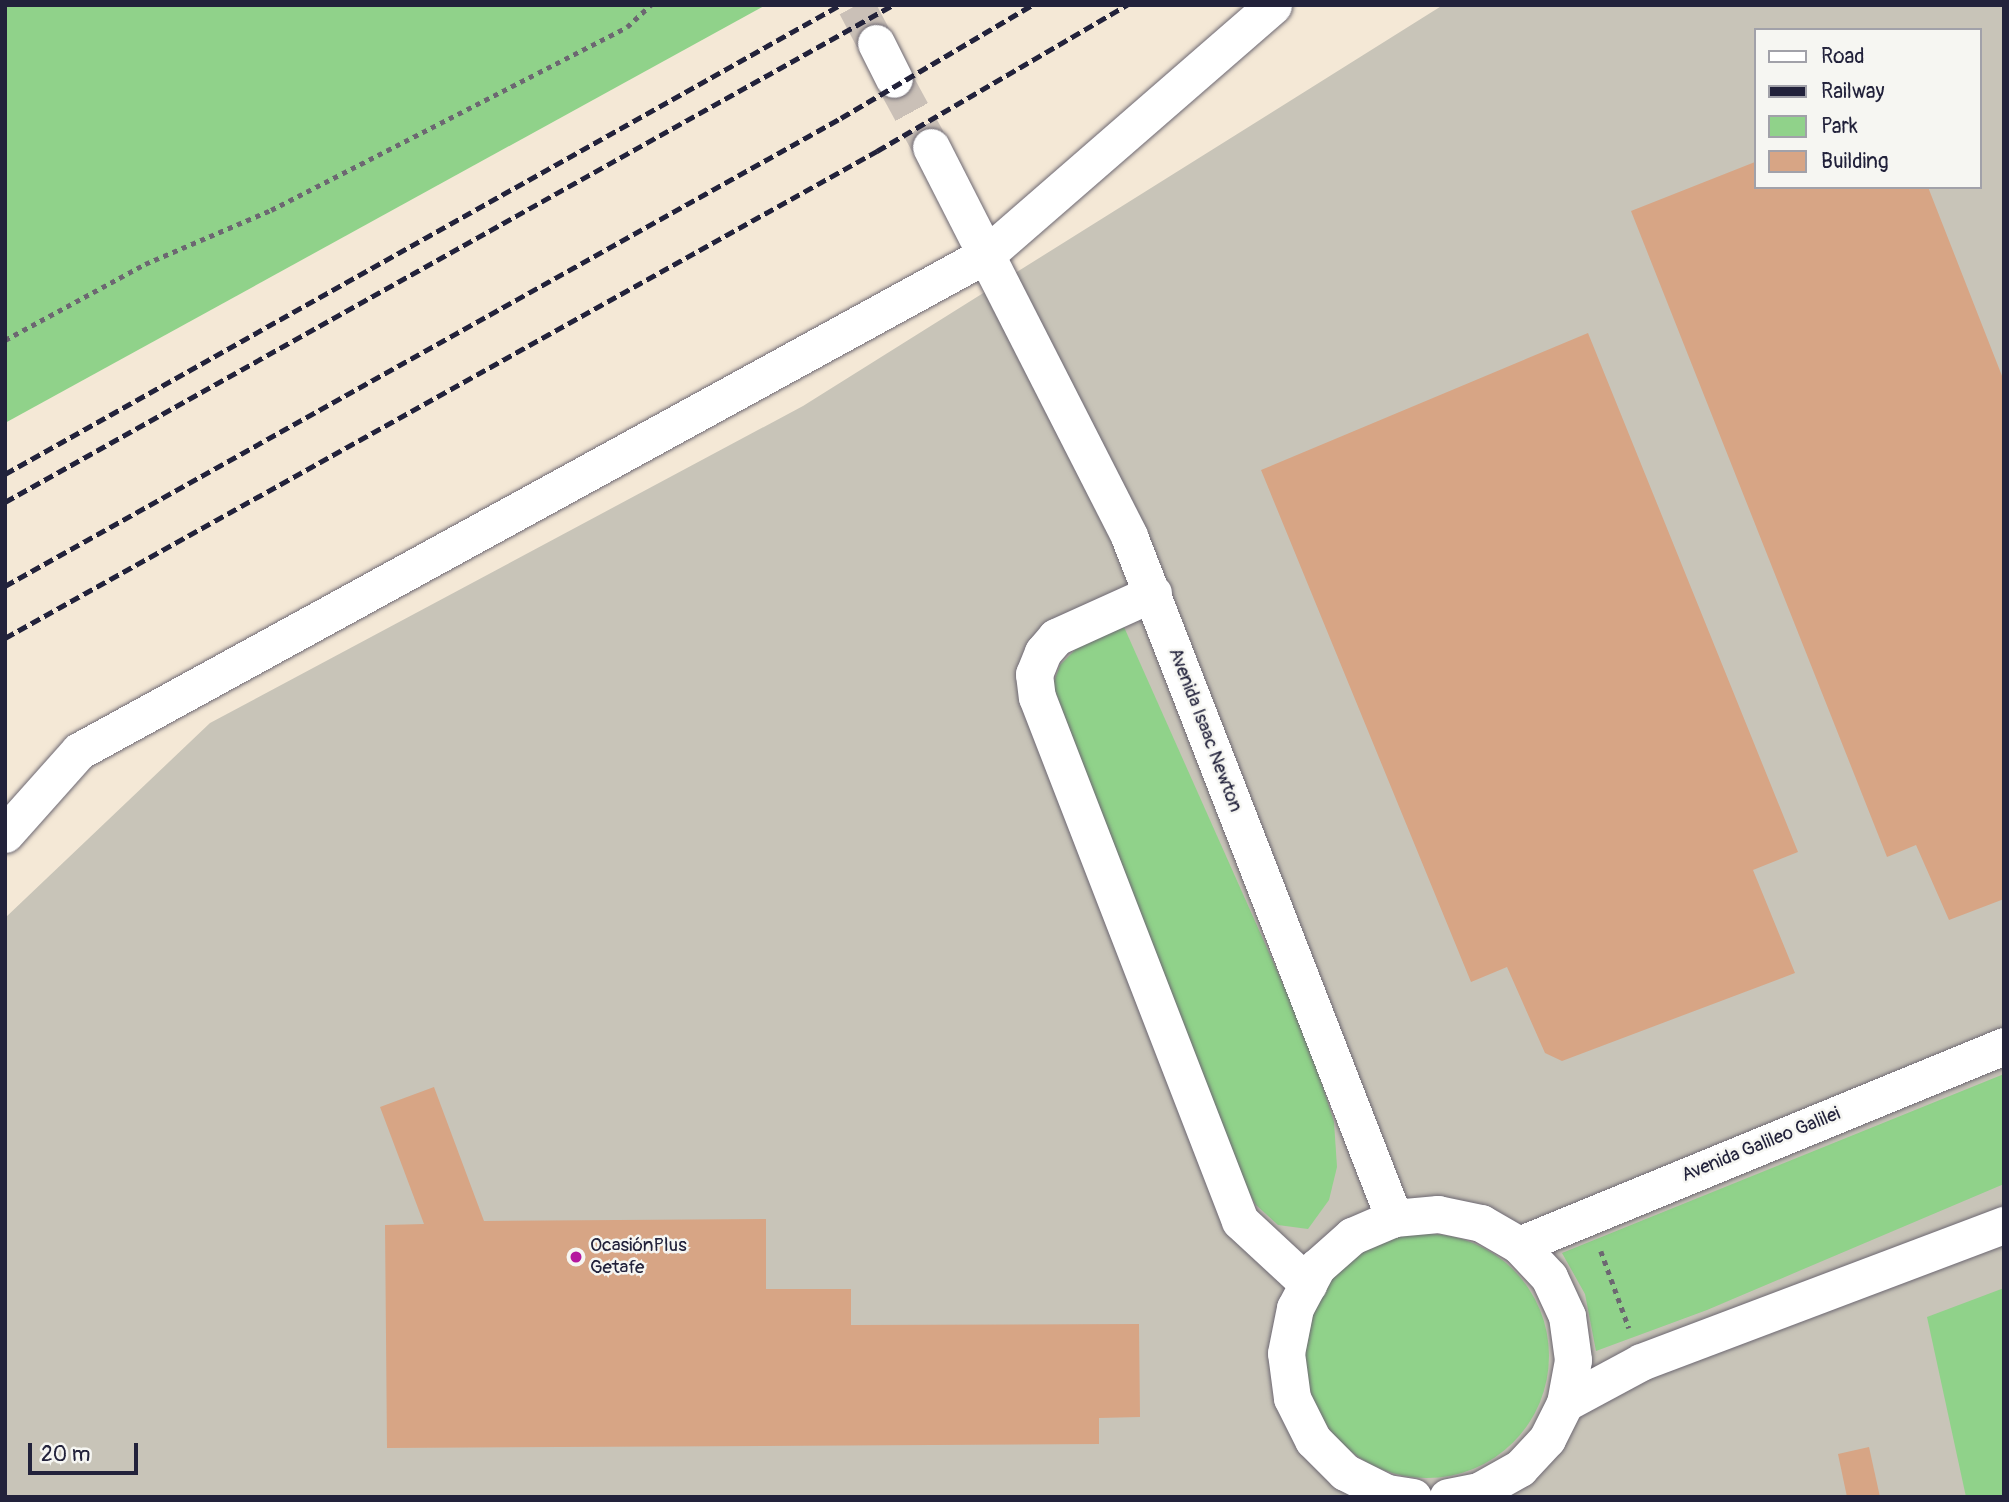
<!DOCTYPE html>
<meta charset="utf-8">
<style>
body{margin:0}
#map{position:relative;width:2009px;height:1502px;overflow:hidden;background:#f4e8d6;font-family:Pangolin,sans-serif}
div>[style]{position:absolute}
[style*='--x']{left:calc(var(--x)*1px);top:calc(var(--y)*1px);width:calc(var(--w)*1px);rotate:calc(var(--a)*1deg)}
.industrial>*{inset:0;background:#c8c4b8}
.green>*{inset:0;background:#90d28a}
.round{border-radius:50%}
.building>*{inset:0;background:#d7a585}
.minor-tunnel>*{height:37px;margin-top:-18.5px;transform-origin:0;background:repeating-linear-gradient(90deg,#cac0b7 0 37px,transparent 0 55px)}
.path>*{height:4.5px;margin-top:-2.25px;transform-origin:0;background:repeating-linear-gradient(90deg,#6c6771 0 5px,transparent 0 10px)}
.roads{filter:drop-shadow(0 0 2px #6c6771) drop-shadow(0 0 2px #6c6771)}
.minor>*{height:37px;margin:-18.5px;padding:0 18.5px;transform-origin:18.5px;border-radius:18.5px;background:#fff}
.rail>*{height:5px;margin-top:-2.5px;transform-origin:0;background:repeating-linear-gradient(90deg,#22223b 0 10px,transparent 0 15px)}
.dots>*{width:19px;height:19px;translate:-50% -50%;box-sizing:border-box;border:4px solid #f6f6f2;border-radius:50%}
span{translate:-50% -50%;white-space:nowrap;text-align:center;line-height:1.15;-webkit-text-stroke:5px #f6f6f2;paint-order:stroke}
.street-label{font-size:19px;color:#22223b}
.poi-label{font-size:19px;color:#22223b}
.left{translate:0 -50%;text-align:left}
.frame{position:absolute;inset:0;border:7px solid #22223b;pointer-events:none}
.legend{position:absolute;left:1754px;top:28px;width:228px;height:161px;box-sizing:border-box;background:#f6f6f2;border:2px solid #a1a1a9;margin:0;padding:9px 12px;list-style:none;font-size:21px;color:#22223b}
.legend li{display:flex;align-items:center;gap:14px;height:35px}
.legend b{width:35px;border:2px solid #a1a1a9}
.scale{position:absolute;left:28px;top:1443px;width:110px;height:32px;box-sizing:border-box;border:4px solid #22223b;border-top:0;padding-left:9px;font-size:21px;line-height:24px;white-space:nowrap;color:#22223b;-webkit-text-stroke:5px #f6f6f2;paint-order:stroke}
</style>
<div id="map">
<div class="industrial">
<div style="clip-path:polygon(evenodd,1443px 5px,2004px 5px,2004px 1497px,5px 1497px,5px 918px,210px 723px,803px 406px,1443px 5px,1755px 30px,1979px 30px,1979px 187px,1755px 187px,1755px 30px)"></div>
</div>
<div class="green">
<div style="clip-path:polygon(5px 5px,766px 5px,5px 423px)"></div>
<div style="clip-path:polygon(1124px 627px,1308px 1040px,1334px 1122px,1337px 1167px,1329px 1200px,1308px 1229px,1278px 1225px,1256px 1205px,1235px 1168px,1053px 685px,1060px 665px,1079px 646px)"></div>
<div style="clip-path:polygon(2004px 1074px,2004px 1184px,1707px 1310px,1596px 1351px,1585px 1294px,1562px 1253px)"></div>
<div class="round" style="left:1305px;top:1234px;width:244px;height:244px"></div>
<div style="clip-path:polygon(2004px 1288px,2004px 1497px,1966px 1497px,1927px 1317px)"></div>
</div>
<div class="building">
<div style="clip-path:polygon(1755px 162px,1755px 187px,1928px 187px,2004px 381px,2004px 899px,1949px 920px,1916px 845px,1887px 857px,1631px 211px)"></div>
<div style="clip-path:polygon(1588px 333px,1798px 852px,1753px 870px,1795px 973px,1562px 1061px,1545px 1053px,1507px 967px,1471px 982px,1261px 470px)"></div>
<div style="clip-path:polygon(434px 1087px,484px 1221px,766px 1219px,766px 1289px,851px 1289px,851px 1325px,1139px 1324px,1140px 1417px,1099px 1418px,1099px 1444px,387px 1448px,385px 1225px,424px 1224px,380px 1107px)"></div>
<div style="clip-path:polygon(1869px 1447px,1880px 1497px,1847px 1497px,1838px 1454px)"></div>
</div>
<div class="minor-tunnel">
<div style="--x:856;--y:5;--w:43;--a:62.2"></div>
<div style="--x:894;--y:79;--w:77;--a:61.4"></div>
</div>
<div class="path">
<div style="--x:5;--y:340;--w:159;--a:-28.5"></div>
<div style="--x:145;--y:264;--w:137;--a:-23.2"></div>
<div style="--x:271;--y:210;--w:400;--a:-27.2"></div>
<div style="--x:627;--y:27;--w:33;--a:-43"></div>
<div style="--x:1601;--y:1251;--w:82;--a:70"></div>
</div>
<div class="roads">
<div class="minor">
<div style="--x:876;--y:43;--w:40;--a:63.4"></div>
<div style="--x:931;--y:147;--w:436;--a:63"></div>
<div style="--x:1129;--y:536;--w:732;--a:68.77"></div>
<div style="--x:1153;--y:593;--w:107;--a:155.6"></div>
<div style="--x:1056;--y:637;--w:20;--a:131"></div>
<div style="--x:1043;--y:652;--w:24;--a:112"></div>
<div style="--x:1034;--y:674;--w:23;--a:83"></div>
<div style="--x:1037;--y:697;--w:562;--a:68.82"></div>
<div style="--x:1240;--y:1221;--w:93;--a:42.8"></div>
<div style="--x:5;--y:834;--w:111;--a:-48.3"></div>
<div style="--x:79;--y:751;--w:1035;--a:-28.69"></div>
<div style="--x:987;--y:254;--w:379;--a:-41"></div>
<div style="--x:1519;--y:1245;--w:524;--a:-22.31"></div>
<div style="--x:1565;--y:1403;--w:86;--a:-28.3"></div>
<div style="--x:1641;--y:1362;--w:388;--a:-20.7"></div>
<div style="--x:1413;--y:1497;--w:26;--a:-171"></div>
<div style="--x:1387;--y:1493;--w:47;--a:-153.4"></div>
<div style="--x:1345;--y:1472;--w:45;--a:-135"></div>
<div style="--x:1313;--y:1440;--w:47;--a:-116.6"></div>
<div style="--x:1292;--y:1398;--w:45;--a:-97.6"></div>
<div style="--x:1286;--y:1353;--w:46;--a:-78.7"></div>
<div style="--x:1295;--y:1308;--w:47;--a:-61.8"></div>
<div style="--x:1317;--y:1267;--w:47;--a:-41.5"></div>
<div style="--x:1352;--y:1236;--w:46;--a:-23.2"></div>
<div style="--x:1394;--y:1218;--w:44;--a:-5.2"></div>
<div style="--x:1438;--y:1214;--w:44;--a:11.8"></div>
<div style="--x:1481;--y:1223;--w:44;--a:30.1"></div>
<div style="--x:1519;--y:1245;--w:44;--a:46.8"></div>
<div style="--x:1549;--y:1277;--w:43;--a:65.2"></div>
<div style="--x:1567;--y:1316;--w:44;--a:82.2"></div>
<div style="--x:1573;--y:1360;--w:44;--a:100.5"></div>
<div style="--x:1565;--y:1403;--w:40;--a:116.6"></div>
<div style="--x:1547;--y:1439;--w:40;--a:133"></div>
<div style="--x:1520;--y:1468;--w:47;--a:150.7"></div>
<div style="--x:1479;--y:1491;--w:32;--a:169"></div>
</div>
</div>
<div class="rail">
<div style="--x:5;--y:474;--w:958;--a:-29.32"></div>
<div style="--x:5;--y:502;--w:1018;--a:-29.24"></div>
<div style="--x:5;--y:586;--w:958;--a:-29.24"></div>
<div style="--x:841;--y:118;--w:222;--a:-30.6"></div>
<div style="--x:5;--y:638;--w:999;--a:-29.18"></div>
<div style="--x:877;--y:151;--w:290;--a:-30.3"></div>
</div>
<div class="dots">
<div style="left:576px;top:1257px;background:#b5179e"></div>
</div>
<div class="street-label">
<span style="left:1205px;top:730px;rotate:69deg">Avenida Isaac Newton</span>
<span style="left:1761px;top:1145px;rotate:-22deg">Avenida Galileo Galilei</span>
</div>
<div class="poi-label">
<span class="left" style="left:590px;top:1257px">OcasiónPlus<br>Getafe</span>
</div>
<div class="frame"></div>
<ul class="legend">
<li><b style="height:9px;background:#fff"></b>Road</li>
<li><b style="height:9px;background:#22223b"></b>Railway</li>
<li><b style="height:19px;background:#90d28a"></b>Park</li>
<li><b style="height:19px;background:#d7a585"></b>Building</li>
</ul>
<div class="scale">20 m</div>
</div>
